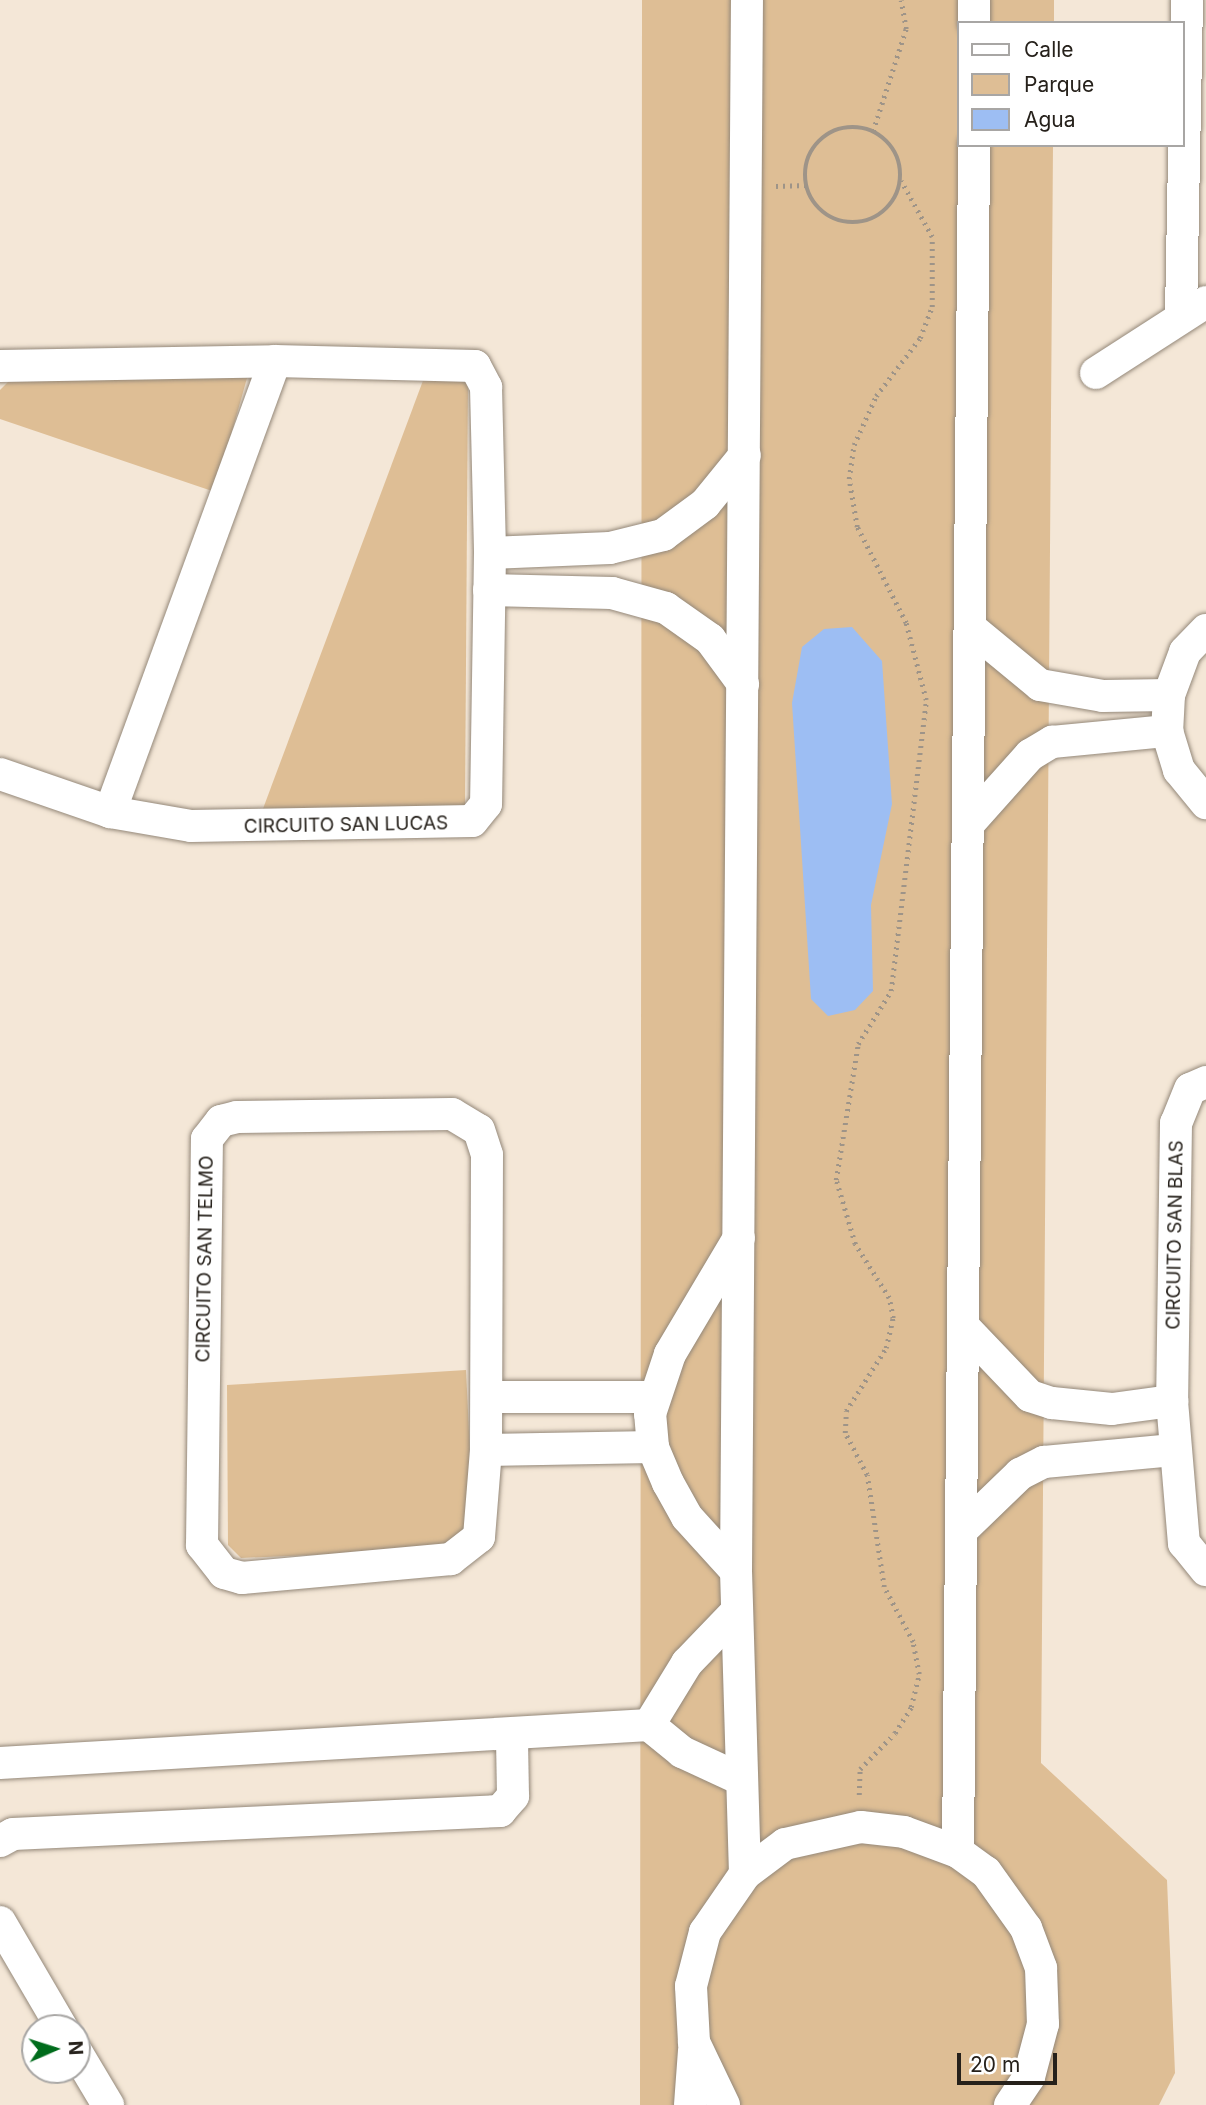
<!DOCTYPE html>
<style>
body{margin:0}
#map{position:relative;width:1206px;height:2105px;overflow:hidden;background:#f4e7d7;font-family:Inter,sans-serif}
div>[style]{position:absolute}
[style*='--x']{left:calc(var(--x)*1px);top:calc(var(--y)*1px);width:calc(var(--w)*1px);rotate:calc(var(--a)*1deg)}
.green>*{inset:0;background:#debe95}
.water>*{inset:0;background:#9dbef3}
.path>*{height:4.5px;margin-top:-2.25px;transform-origin:0;background:repeating-linear-gradient(90deg,#9e9488 0 2px,transparent 0 7px)}
.path>.ring{margin:-2.25px;padding:0;box-sizing:content-box;background:none;border:4.5px solid #9e9488;border-radius:50%}
.roads{filter:drop-shadow(0 0 2px #948879) drop-shadow(0 0 2px #948879)}
.street>*{height:32px;margin:-16px;padding:0 16px;transform-origin:16px;border-radius:16px;background:#fff}
span{translate:-50% -50%;white-space:nowrap;text-align:center;line-height:1.15;-webkit-text-stroke:7px #fff;paint-order:stroke}
.street-label{font-size:19px;color:#26211b}
.legend{position:absolute;left:957px;top:21px;width:228px;height:126px;box-sizing:border-box;background:#fff;border:2px solid #a8a6a4;margin:0;padding:9px 12px;list-style:none;font-size:21px;color:#26211b}
.legend li{display:flex;align-items:center;gap:14px;height:35px}
.legend b{width:35px;border:2px solid #a8a6a4}
.north{position:absolute;left:21px;top:2014px;width:70px;height:70px;box-sizing:border-box;background:#fff;border:2px solid #a8a6a4;border-radius:50%;rotate:87deg;font-size:19px;font-weight:700;line-height:28px;text-align:center;color:#26211b}
.north::after{content:'';display:block;margin:auto;width:24px;height:32px;background:#006c1c;clip-path:polygon(50% 0,100% 100%,50% 72%,0 100%)}
.scale{position:absolute;left:957px;top:2053px;width:100px;height:32px;box-sizing:border-box;border:4px solid #26211b;border-top:0;padding-left:9px;font-size:21px;line-height:24px;white-space:nowrap;color:#26211b;-webkit-text-stroke:5px #fff;paint-order:stroke}
</style>
<div id="map">
<div class="green">
<div style="clip-path:polygon(642px 0,1054px 0,1054px 23px,959px 23px,959px 145px,1053px 145px,1041px 1763px,1167px 1880px,1175px 2073px,1159px 2105px,640px 2105px)"></div>
<div style="clip-path:polygon(468px 377px,465px 806px,261px 814px,424px 378px)"></div>
<div style="clip-path:polygon(247px 378px,215px 492px,0 419px,0 390px,11px 379px)"></div>
<div style="clip-path:polygon(466px 1370px,473px 1516px,450px 1549px,241px 1558px,228px 1545px,227px 1385px)"></div>
</div>
<div class="water">
<div style="clip-path:polygon(852px 627px,882px 661px,892px 804px,871px 905px,873px 991px,855px 1010px,828px 1016px,811px 999px,792px 703px,802px 647px,824px 629px)"></div>
</div>
<div class="path">
<div class="ring" style="left:805px;top:127px;width:91.5px;height:91.5px"></div>
<div style="--x:873;--y:131;--w:107;--a:-72.1"></div>
<div style="--x:906;--y:29;--w:29;--a:-100"></div>
<div style="--x:776;--y:186;--w:31;--a:-2"></div>
<div style="--x:859;--y:1795;--w:26;--a:-88"></div>
<div style="--x:860;--y:1769;--w:50;--a:-45.8"></div>
<div style="--x:895;--y:1733;--w:31;--a:-58"></div>
<div style="--x:911;--y:1707;--w:34;--a:-76"></div>
<div style="--x:919;--y:1674;--w:33;--a:-101"></div>
<div style="--x:913;--y:1642;--w:62;--a:-117.8"></div>
<div style="--x:884;--y:1587;--w:113;--a:-98.6"></div>
<div style="--x:867;--y:1475;--w:47;--a:-117.6"></div>
<div style="--x:845;--y:1433;--w:22;--a:-87"></div>
<div style="--x:846;--y:1411;--w:75;--a:-57.6"></div>
<div style="--x:886;--y:1348;--w:31;--a:-77"></div>
<div style="--x:893;--y:1318;--w:20;--a:-101"></div>
<div style="--x:889;--y:1298;--w:64;--a:-122.2"></div>
<div style="--x:855;--y:1244;--w:67;--a:-106.5"></div>
<div style="--x:836;--y:1180;--w:138;--a:-80.8"></div>
<div style="--x:858;--y:1044;--w:62;--a:-58.1"></div>
<div style="--x:891;--y:991;--w:293;--a:-83.1"></div>
<div style="--x:926;--y:700;--w:80;--a:-104.6"></div>
<div style="--x:906;--y:623;--w:108;--a:-117"></div>
<div style="--x:857;--y:527;--w:49;--a:-99.5"></div>
<div style="--x:849;--y:479;--w:34;--a:-82"></div>
<div style="--x:854;--y:445;--w:54;--a:-65.8"></div>
<div style="--x:876;--y:396;--w:73;--a:-52.8"></div>
<div style="--x:920;--y:338;--w:33;--a:-69"></div>
<div style="--x:932;--y:307;--w:70;--a:-90"></div>
<div style="--x:932;--y:237;--w:64;--a:-119"></div>
</div>
<div class="roads">
<div class="street">
<div style="--x:974;--y:23;--w:23;--a:-90"></div>
<div style="--x:1181;--y:314;--w:314;--a:-88.9"></div>
<div style="--x:0;--y:366;--w:275;--a:-1"></div>
<div style="--x:275;--y:361;--w:200;--a:1.4"></div>
<div style="--x:475;--y:366;--w:24;--a:62"></div>
<div style="--x:486;--y:387;--w:166;--a:88.6"></div>
<div style="--x:490;--y:553;--w:251;--a:90.9"></div>
<div style="--x:486;--y:804;--w:22;--a:129"></div>
<div style="--x:472;--y:821;--w:281;--a:179"></div>
<div style="--x:191;--y:826;--w:82;--a:-170.2"></div>
<div style="--x:110;--y:812;--w:116;--a:-160.9"></div>
<div style="--x:1096;--y:373;--w:131;--a:-32.8"></div>
<div style="--x:490;--y:553;--w:120;--a:-2.4"></div>
<div style="--x:610;--y:548;--w:55;--a:-13.8"></div>
<div style="--x:663;--y:535;--w:52;--a:-36.4"></div>
<div style="--x:705;--y:504;--w:63;--a:-50.8"></div>
<div style="--x:489;--y:590;--w:123;--a:1.4"></div>
<div style="--x:612;--y:593;--w:56;--a:15.5"></div>
<div style="--x:666;--y:608;--w:54;--a:35.2"></div>
<div style="--x:710;--y:639;--w:56;--a:53.7"></div>
<div style="--x:972;--y:629;--w:88;--a:39.5"></div>
<div style="--x:1040;--y:685;--w:64;--a:9.9"></div>
<div style="--x:1103;--y:696;--w:66;--a:-0.9"></div>
<div style="--x:1206;--y:630;--w:30;--a:134"></div>
<div style="--x:1185;--y:652;--w:46;--a:110.4"></div>
<div style="--x:1169;--y:695;--w:36;--a:93"></div>
<div style="--x:1167;--y:731;--w:41;--a:72.9"></div>
<div style="--x:1179;--y:770;--w:43;--a:50.7"></div>
<div style="--x:110;--y:812;--w:480;--a:-69.9"></div>
<div style="--x:971;--y:821;--w:89;--a:-48.2"></div>
<div style="--x:1030;--y:755;--w:26;--a:-31"></div>
<div style="--x:1052;--y:742;--w:116;--a:-5.5"></div>
<div style="--x:1206;--y:1082;--w:17;--a:156"></div>
<div style="--x:1190;--y:1089;--w:37;--a:112"></div>
<div style="--x:1176;--y:1123;--w:278;--a:90.8"></div>
<div style="--x:1172;--y:1401;--w:143;--a:85.2"></div>
<div style="--x:1184;--y:1543;--w:35;--a:51"></div>
<div style="--x:452;--y:1114;--w:31;--a:31"></div>
<div style="--x:479;--y:1130;--w:26;--a:72"></div>
<div style="--x:487;--y:1155;--w:295;--a:90.2"></div>
<div style="--x:486;--y:1450;--w:87;--a:94.6"></div>
<div style="--x:479;--y:1537;--w:36;--a:142"></div>
<div style="--x:451;--y:1559;--w:210;--a:174.8"></div>
<div style="--x:242;--y:1578;--w:19;--a:-164"></div>
<div style="--x:224;--y:1573;--w:36;--a:-128"></div>
<div style="--x:202;--y:1545;--w:406;--a:-89.3"></div>
<div style="--x:207;--y:1139;--w:23;--a:-52"></div>
<div style="--x:221;--y:1121;--w:16;--a:-14"></div>
<div style="--x:237;--y:1117;--w:215;--a:-0.8"></div>
<div style="--x:964;--y:1327;--w:95;--a:46.3"></div>
<div style="--x:1030;--y:1396;--w:23;--a:18"></div>
<div style="--x:1052;--y:1403;--w:60;--a:5.7"></div>
<div style="--x:1112;--y:1409;--w:61;--a:-7.6"></div>
<div style="--x:487;--y:1397;--w:167;--a:0"></div>
<div style="--x:486;--y:1450;--w:167;--a:-1"></div>
<div style="--x:962;--y:1530;--w:81;--a:-44"></div>
<div style="--x:1020;--y:1474;--w:27;--a:-27"></div>
<div style="--x:1044;--y:1462;--w:130;--a:-5.3"></div>
<div style="--x:736;--y:1571;--w:73;--a:-132.2"></div>
<div style="--x:687;--y:1517;--w:39;--a:-119"></div>
<div style="--x:668;--y:1483;--w:39;--a:-113"></div>
<div style="--x:653;--y:1447;--w:33;--a:-95"></div>
<div style="--x:650;--y:1414;--w:63;--a:-71.6"></div>
<div style="--x:670;--y:1354;--w:135;--a:-59.3"></div>
<div style="--x:649;--y:1725;--w:73;--a:-58.5"></div>
<div style="--x:687;--y:1663;--w:72;--a:-46.1"></div>
<div style="--x:0;--y:1763;--w:650;--a:-3.35"></div>
<div style="--x:649;--y:1725;--w:43;--a:39.3"></div>
<div style="--x:682;--y:1752;--w:62;--a:24.9"></div>
<div style="--x:0;--y:1841;--w:15;--a:-28"></div>
<div style="--x:13;--y:1834;--w:488;--a:-2.7"></div>
<div style="--x:500;--y:1811;--w:20;--a:-49"></div>
<div style="--x:513;--y:1796;--w:59;--a:-91"></div>
<div style="--x:958;--y:1852;--w:1707;--a:-89.46"></div>
<div style="--x:745;--y:1874;--w:303;--a:-91.7"></div>
<div style="--x:736;--y:1571;--w:1571;--a:-89.6"></div>
<div style="--x:0;--y:1922;--w:123;--a:59.7"></div>
<div style="--x:77;--y:2053;--w:61;--a:59.2"></div>
<div style="--x:690;--y:2105;--w:55;--a:-85.8"></div>
<div style="--x:724;--y:2105;--w:70;--a:-115.5"></div>
<div style="--x:694;--y:2042;--w:56;--a:-93.1"></div>
<div style="--x:691;--y:1986;--w:56;--a:-75.5"></div>
<div style="--x:705;--y:1932;--w:70;--a:-55.4"></div>
<div style="--x:745;--y:1874;--w:50;--a:-36.9"></div>
<div style="--x:785;--y:1844;--w:78;--a:-12.6"></div>
<div style="--x:861;--y:1827;--w:43;--a:6.6"></div>
<div style="--x:904;--y:1832;--w:58;--a:20.3"></div>
<div style="--x:958;--y:1852;--w:34;--a:36"></div>
<div style="--x:986;--y:1872;--w:69;--a:54.5"></div>
<div style="--x:1026;--y:1928;--w:43;--a:69.4"></div>
<div style="--x:1041;--y:1968;--w:56;--a:88"></div>
<div style="--x:1043;--y:2024;--w:55;--a:104.8"></div>
<div style="--x:1029;--y:2077;--w:34;--a:124"></div>
</div>
</div>
<div class="street-label">
<span style="left:346px;top:825px;rotate:-1deg">CIRCUITO SAN LUCAS</span>
<span style="left:1175px;top:1235px;rotate:-89deg">CIRCUITO SAN BLAS</span>
<span style="left:205px;top:1259px;rotate:-89deg">CIRCUITO SAN TELMO</span>
</div>
<ul class="legend">
<li><b style="height:9px;background:#fff"></b>Calle</li>
<li><b style="height:19px;background:#debe95"></b>Parque</li>
<li><b style="height:19px;background:#9dbef3"></b>Agua</li>
</ul>
<div class="north">N</div>
<div class="scale">20 m</div>
</div>
